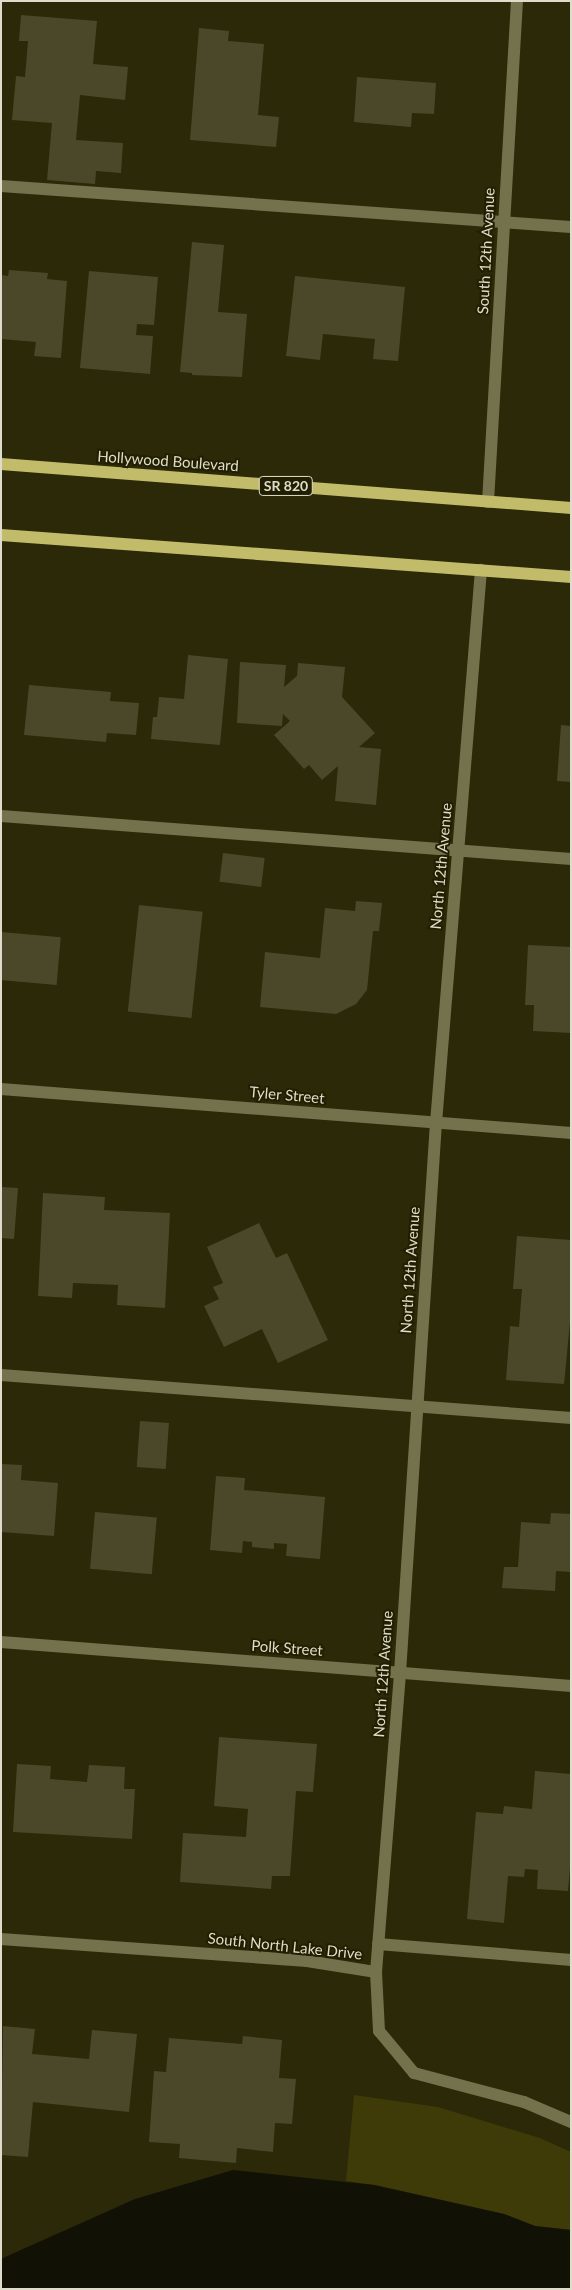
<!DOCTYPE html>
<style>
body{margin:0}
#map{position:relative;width:572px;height:2290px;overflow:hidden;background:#2b2908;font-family:Lato,sans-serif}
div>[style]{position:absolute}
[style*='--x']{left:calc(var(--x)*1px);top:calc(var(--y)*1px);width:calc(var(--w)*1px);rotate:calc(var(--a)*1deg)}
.green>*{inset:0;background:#3e3b08}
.water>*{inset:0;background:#121105}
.building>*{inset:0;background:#4a4828;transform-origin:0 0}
.minor>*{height:12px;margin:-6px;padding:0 6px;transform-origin:6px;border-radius:6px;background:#74724c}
.major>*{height:12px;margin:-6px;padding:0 6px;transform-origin:6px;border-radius:6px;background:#c2bc6a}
span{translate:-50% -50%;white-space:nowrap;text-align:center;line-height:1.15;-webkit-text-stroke:4px #221f01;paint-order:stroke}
.shield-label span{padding:1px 4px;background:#221f01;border:1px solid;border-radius:4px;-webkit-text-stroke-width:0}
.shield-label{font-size:14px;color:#deddcb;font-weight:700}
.street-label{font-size:15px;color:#deddcb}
.frame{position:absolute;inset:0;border:2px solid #deddcb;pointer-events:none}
</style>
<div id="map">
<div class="green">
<div style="clip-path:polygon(354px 2095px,438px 2107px,540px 2138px,571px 2152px,571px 2230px,535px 2226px,504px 2214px,375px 2185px,346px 2181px)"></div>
</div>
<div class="water">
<div style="clip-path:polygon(233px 2170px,374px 2185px,504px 2214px,535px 2226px,571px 2230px,571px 2289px,1px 2289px,1px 2259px,3px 2258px,135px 2199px)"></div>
</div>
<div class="building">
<div style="clip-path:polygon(21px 15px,97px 21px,93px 64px,128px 67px,125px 100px,80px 95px,76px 140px,123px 143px,121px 173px,96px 171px,95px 184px,47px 180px,52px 123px,12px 120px,16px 76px,25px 77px,28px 41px,19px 41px)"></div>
<div style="clip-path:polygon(199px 28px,229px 31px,228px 41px,264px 44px,258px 115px,279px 117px,276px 147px,190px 140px)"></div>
<div style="clip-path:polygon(357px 77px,436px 83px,434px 114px,412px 113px,411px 127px,354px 122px)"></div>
<div style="clip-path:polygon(192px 242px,224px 245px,218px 312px,247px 314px,242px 377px,192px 375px,192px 373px,180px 372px)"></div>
<div style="clip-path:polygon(9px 270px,48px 273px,47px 279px,67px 281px,61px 358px,34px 356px,36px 342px,1px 339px,1px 275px,8px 276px)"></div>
<div style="clip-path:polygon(89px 271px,158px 277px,154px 325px,137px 324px,136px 335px,153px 336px,150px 374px,80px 368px)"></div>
<div style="clip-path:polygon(295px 276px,405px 287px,398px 361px,373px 359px,375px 339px,323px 334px,320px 360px,286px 356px)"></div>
<div style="clip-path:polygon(188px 655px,228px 659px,220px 745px,151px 739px,153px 717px,157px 717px,159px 697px,184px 699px)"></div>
<div style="clip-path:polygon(240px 662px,286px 665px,284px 687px,297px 676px,298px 663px,345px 667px,342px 697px,375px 733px,359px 747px,381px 749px,376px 805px,335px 801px,338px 766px,322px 780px,309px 765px,304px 769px,274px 735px,290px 721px,283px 714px,282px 726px,237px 723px)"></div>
<div style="clip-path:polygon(29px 685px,111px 692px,110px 701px,139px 703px,136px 735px,107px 733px,106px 742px,24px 735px)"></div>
<div style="clip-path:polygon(561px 725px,571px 726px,571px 782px,557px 781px)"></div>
<div style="left:223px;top:853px;width:42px;height:29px;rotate:7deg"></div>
<div style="clip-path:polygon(356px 901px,382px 903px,379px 931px,373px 931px,367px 990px,356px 1004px,336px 1014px,260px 1007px,265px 952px,320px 958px,325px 908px,355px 911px)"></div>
<div style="left:139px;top:905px;width:64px;height:107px;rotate:6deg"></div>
<div style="left:1px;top:932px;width:60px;height:48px;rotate:5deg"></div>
<div style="clip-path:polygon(528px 945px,571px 947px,571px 1033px,533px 1031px,534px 1005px,525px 1005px)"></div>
<div style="clip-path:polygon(1px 1187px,18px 1188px,14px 1239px,1px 1238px)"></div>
<div style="clip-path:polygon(43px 1193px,105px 1197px,104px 1210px,170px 1213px,165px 1308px,117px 1305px,118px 1285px,73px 1283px,72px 1298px,38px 1296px)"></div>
<div style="clip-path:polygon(259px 1223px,276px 1258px,287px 1253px,328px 1340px,278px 1363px,262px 1329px,224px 1347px,204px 1306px,219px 1299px,213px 1287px,223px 1283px,207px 1247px)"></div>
<div style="clip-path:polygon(517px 1236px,571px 1240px,571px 1312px,564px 1384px,506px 1380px,510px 1326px,519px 1327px,522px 1289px,513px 1289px)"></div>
<div style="left:140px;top:1421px;width:29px;height:46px;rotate:4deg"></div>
<div style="clip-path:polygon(1px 1464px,22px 1465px,21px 1480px,58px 1483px,54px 1536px,1px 1532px)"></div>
<div style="clip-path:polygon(216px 1476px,245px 1478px,244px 1490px,325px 1497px,320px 1559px,286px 1556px,287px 1544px,274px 1543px,274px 1549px,252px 1547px,252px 1542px,243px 1541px,242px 1553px,210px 1550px)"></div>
<div style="left:95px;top:1512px;width:62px;height:57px;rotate:5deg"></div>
<div style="clip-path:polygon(551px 1513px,571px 1514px,571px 1572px,556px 1571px,555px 1591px,502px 1588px,504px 1567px,518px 1567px,521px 1522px,550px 1524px)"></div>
<div style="clip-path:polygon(219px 1737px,317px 1744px,313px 1792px,296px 1791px,290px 1876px,272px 1876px,271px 1889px,180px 1882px,183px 1833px,246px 1837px,248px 1809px,214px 1806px)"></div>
<div style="clip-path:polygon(17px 1764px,51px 1766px,50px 1779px,87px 1782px,89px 1765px,125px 1767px,124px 1789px,135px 1789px,132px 1839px,13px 1832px)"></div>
<div style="clip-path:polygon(535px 1771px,571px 1774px,571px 1856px,568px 1891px,537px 1889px,538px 1870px,525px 1869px,524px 1877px,508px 1876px,504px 1923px,467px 1919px,476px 1812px,503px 1814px,504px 1806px,532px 1809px)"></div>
<div style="clip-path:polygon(3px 2026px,35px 2029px,32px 2054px,89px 2059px,92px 2030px,137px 2034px,129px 2112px,33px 2102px,28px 2157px,1px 2155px)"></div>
<div style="clip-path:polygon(243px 2036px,282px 2040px,279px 2078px,296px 2079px,292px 2124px,275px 2123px,273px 2152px,237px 2148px,236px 2163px,179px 2158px,180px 2144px,149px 2142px,154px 2071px,166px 2072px,169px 2038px,242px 2044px)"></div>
</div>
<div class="minor">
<div style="--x:1;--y:186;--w:571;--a:4.11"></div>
<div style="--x:488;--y:502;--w:502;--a:-86.69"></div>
<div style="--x:1;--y:816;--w:572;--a:4.31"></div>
<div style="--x:1;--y:1089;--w:572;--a:4.41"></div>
<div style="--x:1;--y:1375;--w:572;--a:4.31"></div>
<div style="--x:1;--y:1642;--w:572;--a:4.41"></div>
<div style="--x:1;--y:1939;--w:307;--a:4.1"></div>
<div style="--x:307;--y:1961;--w:70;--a:9.1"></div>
<div style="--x:376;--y:1972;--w:59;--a:87.1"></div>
<div style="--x:379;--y:2031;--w:55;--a:50.2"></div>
<div style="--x:414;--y:2073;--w:114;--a:14.8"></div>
<div style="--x:524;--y:2102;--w:51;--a:23.1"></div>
<div style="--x:378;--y:1944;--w:194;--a:4.7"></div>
<div style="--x:376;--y:1972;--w:300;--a:-85.4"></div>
<div style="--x:400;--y:1673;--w:551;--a:-86.26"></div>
<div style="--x:436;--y:1123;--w:555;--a:-85.35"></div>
</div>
<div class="major">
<div style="--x:1;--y:464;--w:572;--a:4.41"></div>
<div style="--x:1;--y:535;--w:572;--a:4.21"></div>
</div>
<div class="shield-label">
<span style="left:286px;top:486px">SR 820</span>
</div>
<div class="street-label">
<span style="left:486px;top:251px;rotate:-87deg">South 12th Avenue</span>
<span style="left:168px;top:461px;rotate:4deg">Hollywood Boulevard</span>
<span style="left:441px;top:866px;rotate:-85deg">North 12th Avenue</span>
<span style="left:287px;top:1095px;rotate:5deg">Tyler Street</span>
<span style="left:410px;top:1270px;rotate:-86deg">North 12th Avenue</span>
<span style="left:287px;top:1648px;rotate:4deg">Polk Street</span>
<span style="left:383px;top:1674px;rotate:-86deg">North 12th Avenue</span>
<span style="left:285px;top:1946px;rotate:6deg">South North Lake Drive</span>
</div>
<div class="frame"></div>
</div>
